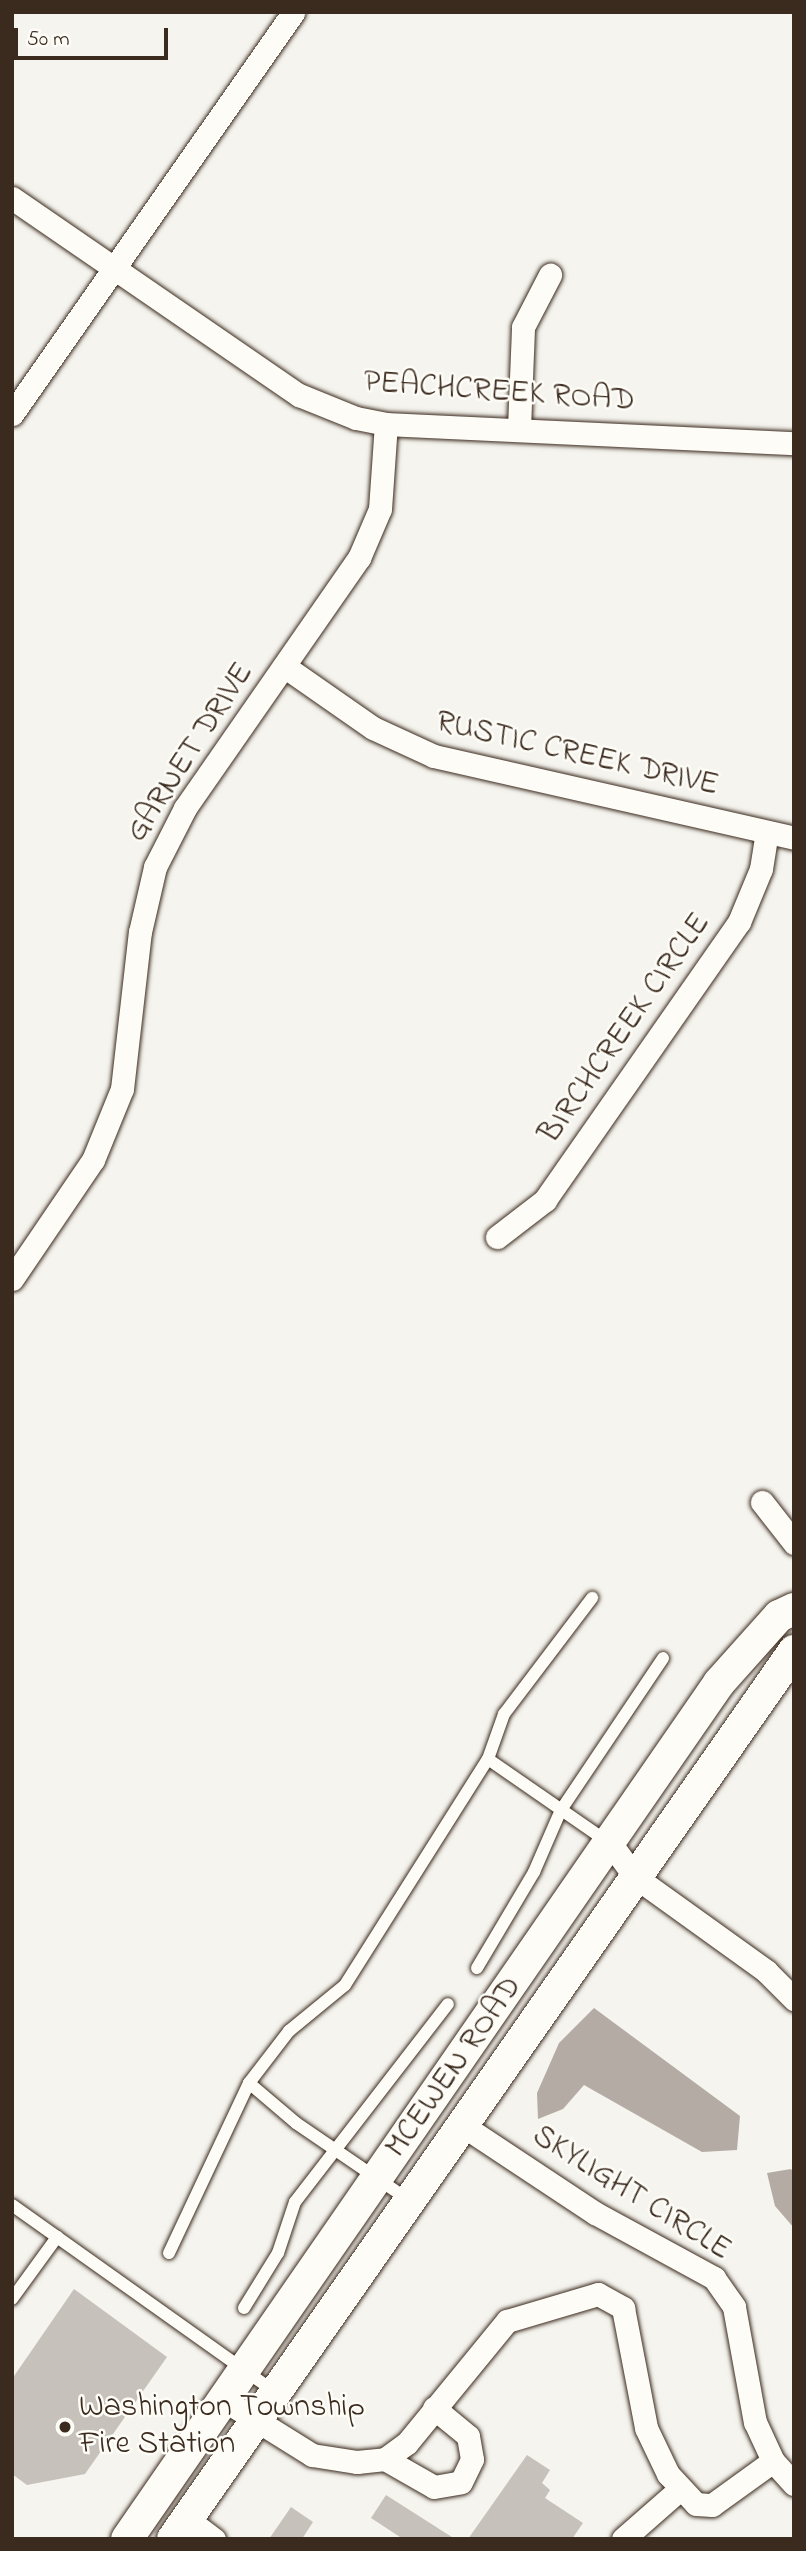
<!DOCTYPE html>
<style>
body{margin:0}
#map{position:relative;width:806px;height:2551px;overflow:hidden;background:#f5f4ee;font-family:"Indie Flower",sans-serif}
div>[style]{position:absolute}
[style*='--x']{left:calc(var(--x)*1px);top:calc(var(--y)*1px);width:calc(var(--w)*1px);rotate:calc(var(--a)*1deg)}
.water>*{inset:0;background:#b4aca4}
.building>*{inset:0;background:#c7c1bb}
.roads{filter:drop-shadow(0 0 2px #3b2a1e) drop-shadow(0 0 2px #3b2a1e)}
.lane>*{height:12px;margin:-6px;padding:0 6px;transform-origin:6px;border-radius:6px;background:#fdfcf7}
.street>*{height:23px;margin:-11.5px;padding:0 11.5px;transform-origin:11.5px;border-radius:11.5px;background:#fdfcf7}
.secondary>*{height:32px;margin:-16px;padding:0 16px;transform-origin:16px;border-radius:16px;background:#fdfcf7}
.dots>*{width:19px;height:19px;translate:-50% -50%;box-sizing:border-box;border:4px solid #fdfcf7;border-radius:50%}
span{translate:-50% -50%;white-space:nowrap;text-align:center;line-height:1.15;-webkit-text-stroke:5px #fdfcf7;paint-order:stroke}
.street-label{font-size:32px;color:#3b2a1e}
.poi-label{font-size:32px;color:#3b2a1e}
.left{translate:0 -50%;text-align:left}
.frame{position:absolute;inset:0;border:14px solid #3b2a1e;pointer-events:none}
.scale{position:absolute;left:14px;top:28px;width:154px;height:32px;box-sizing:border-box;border:4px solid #3b2a1e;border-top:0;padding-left:9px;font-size:21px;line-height:24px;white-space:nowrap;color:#3b2a1e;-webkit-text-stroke:5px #fdfcf7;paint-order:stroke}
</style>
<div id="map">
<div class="water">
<div style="clip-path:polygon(594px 2008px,740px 2116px,737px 2150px,702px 2152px,584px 2085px,563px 2109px,538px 2119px,537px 2093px,559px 2043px)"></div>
<div style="clip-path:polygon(791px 2169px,794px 2173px,794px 2228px,775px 2206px,767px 2173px)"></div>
</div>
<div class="building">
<div style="clip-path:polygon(74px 2289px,167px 2357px,85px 2474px,27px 2485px,12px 2474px,12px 2379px)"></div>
<div style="clip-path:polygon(527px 2455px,550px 2470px,542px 2483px,550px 2490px,545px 2498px,583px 2523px,572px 2539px,468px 2539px)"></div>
<div style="clip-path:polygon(386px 2495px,455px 2539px,403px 2539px,371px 2518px)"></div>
<div style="clip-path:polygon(291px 2507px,313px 2522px,302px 2539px,269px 2539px)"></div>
</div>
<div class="roads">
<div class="lane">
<div style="--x:488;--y:1759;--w:146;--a:34.7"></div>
<div style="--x:477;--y:1968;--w:112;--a:-59.3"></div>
<div style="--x:534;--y:1872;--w:68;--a:-66.5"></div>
<div style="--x:561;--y:1810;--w:183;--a:-56.1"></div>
<div style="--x:249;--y:2083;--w:62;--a:40.4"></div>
<div style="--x:296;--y:2123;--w:133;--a:34.3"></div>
<div style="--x:12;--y:2205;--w:323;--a:35.4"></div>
<div style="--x:169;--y:2253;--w:188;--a:-64.8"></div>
<div style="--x:249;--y:2083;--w:66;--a:-52.4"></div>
<div style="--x:289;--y:2031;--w:72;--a:-39.4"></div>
<div style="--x:345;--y:1985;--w:267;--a:-57.7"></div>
<div style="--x:488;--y:1759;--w:48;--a:-70.4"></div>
<div style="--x:504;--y:1714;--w:146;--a:-52.8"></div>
<div style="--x:12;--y:2299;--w:77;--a:-54"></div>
<div style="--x:244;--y:2308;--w:65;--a:-58.3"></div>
<div style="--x:278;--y:2253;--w:54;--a:-71.6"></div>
<div style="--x:295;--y:2202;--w:250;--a:-52.3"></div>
</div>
<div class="street">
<div style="--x:12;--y:198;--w:348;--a:34.5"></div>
<div style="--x:299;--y:395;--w:61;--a:22"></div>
<div style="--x:356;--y:418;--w:31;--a:11"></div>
<div style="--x:386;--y:424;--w:408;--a:2.7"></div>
<div style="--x:12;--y:414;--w:490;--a:-55"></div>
<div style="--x:519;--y:428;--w:101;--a:-87.7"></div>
<div style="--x:523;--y:327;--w:59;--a:-62.6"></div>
<div style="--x:284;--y:666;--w:108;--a:34.9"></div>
<div style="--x:373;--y:728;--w:67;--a:24.7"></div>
<div style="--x:434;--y:756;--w:369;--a:12.8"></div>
<div style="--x:497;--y:1237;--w:61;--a:-37.6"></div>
<div style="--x:545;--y:1200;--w:339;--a:-55.1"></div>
<div style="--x:739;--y:922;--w:57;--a:-67.5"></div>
<div style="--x:761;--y:869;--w:37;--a:-81"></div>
<div style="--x:12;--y:1279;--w:144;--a:-55.8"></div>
<div style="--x:93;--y:1160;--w:77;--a:-67.8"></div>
<div style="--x:122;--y:1089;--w:158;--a:-83.5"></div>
<div style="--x:140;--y:932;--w:67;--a:-77"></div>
<div style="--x:155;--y:867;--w:66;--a:-63"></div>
<div style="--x:185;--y:808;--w:305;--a:-55.2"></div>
<div style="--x:359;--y:558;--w:53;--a:-66.8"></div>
<div style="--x:380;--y:509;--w:85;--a:-86"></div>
<div style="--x:762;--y:1502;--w:52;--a:52"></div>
<div style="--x:611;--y:1844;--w:39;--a:54"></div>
<div style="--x:634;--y:1876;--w:163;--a:35.7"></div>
<div style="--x:766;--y:1971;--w:40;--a:45"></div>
<div style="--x:459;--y:2123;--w:163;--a:33.5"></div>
<div style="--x:595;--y:2213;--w:136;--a:28.6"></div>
<div style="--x:714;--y:2278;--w:35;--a:55"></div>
<div style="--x:734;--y:2307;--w:117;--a:79.7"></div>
<div style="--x:755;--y:2422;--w:43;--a:65.2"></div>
<div style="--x:773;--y:2461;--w:31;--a:48"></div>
<div style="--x:224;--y:2400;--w:104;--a:32"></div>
<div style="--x:312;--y:2455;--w:46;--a:8.8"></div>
<div style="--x:357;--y:2462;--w:28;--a:-6"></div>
<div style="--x:385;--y:2459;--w:27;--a:-36"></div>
<div style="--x:407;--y:2443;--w:158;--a:-50.7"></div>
<div style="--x:507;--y:2321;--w:95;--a:-16.5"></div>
<div style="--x:598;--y:2294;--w:29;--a:29"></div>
<div style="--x:623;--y:2308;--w:122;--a:79.1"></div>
<div style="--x:646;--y:2428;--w:51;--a:64.4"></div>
<div style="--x:668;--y:2474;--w:41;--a:47"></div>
<div style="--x:696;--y:2504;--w:16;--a:4"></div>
<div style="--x:712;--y:2505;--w:75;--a:-35.8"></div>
<div style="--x:385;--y:2459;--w:56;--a:29.7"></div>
<div style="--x:434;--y:2487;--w:27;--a:-10"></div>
<div style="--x:461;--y:2482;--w:25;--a:-64"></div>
<div style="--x:472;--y:2459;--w:23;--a:-100"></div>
<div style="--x:468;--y:2436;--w:44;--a:-140.5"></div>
<div style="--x:187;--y:2519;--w:34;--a:37"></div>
<div style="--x:623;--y:2539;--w:76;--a:-41.3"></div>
</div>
<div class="secondary">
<div style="--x:127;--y:2539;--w:1041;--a:-55.33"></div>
<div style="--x:719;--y:1683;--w:90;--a:-48.2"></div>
<div style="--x:779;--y:1616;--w:17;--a:-25"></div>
<div style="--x:173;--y:2539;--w:1084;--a:-55.03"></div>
</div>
</div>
<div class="dots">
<div style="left:65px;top:2427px;background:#3b2a1e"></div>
</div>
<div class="street-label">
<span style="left:499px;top:393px;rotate:4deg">PEACHCREEK ROAD</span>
<span style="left:191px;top:753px;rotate:-57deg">GARNET DRIVE</span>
<span style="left:577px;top:755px;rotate:13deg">RUSTIC CREEK DRIVE</span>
<span style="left:626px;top:1029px;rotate:-55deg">BIRCHCREEK CIRCLE</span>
<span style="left:455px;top:2068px;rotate:-55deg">MCEWEN ROAD</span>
<span style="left:631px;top:2194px;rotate:32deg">SKYLIGHT CIRCLE</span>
</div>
<div class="poi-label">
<span class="left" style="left:79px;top:2427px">Washington Township<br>Fire Station</span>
</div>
<div class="frame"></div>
<div class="scale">50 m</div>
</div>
